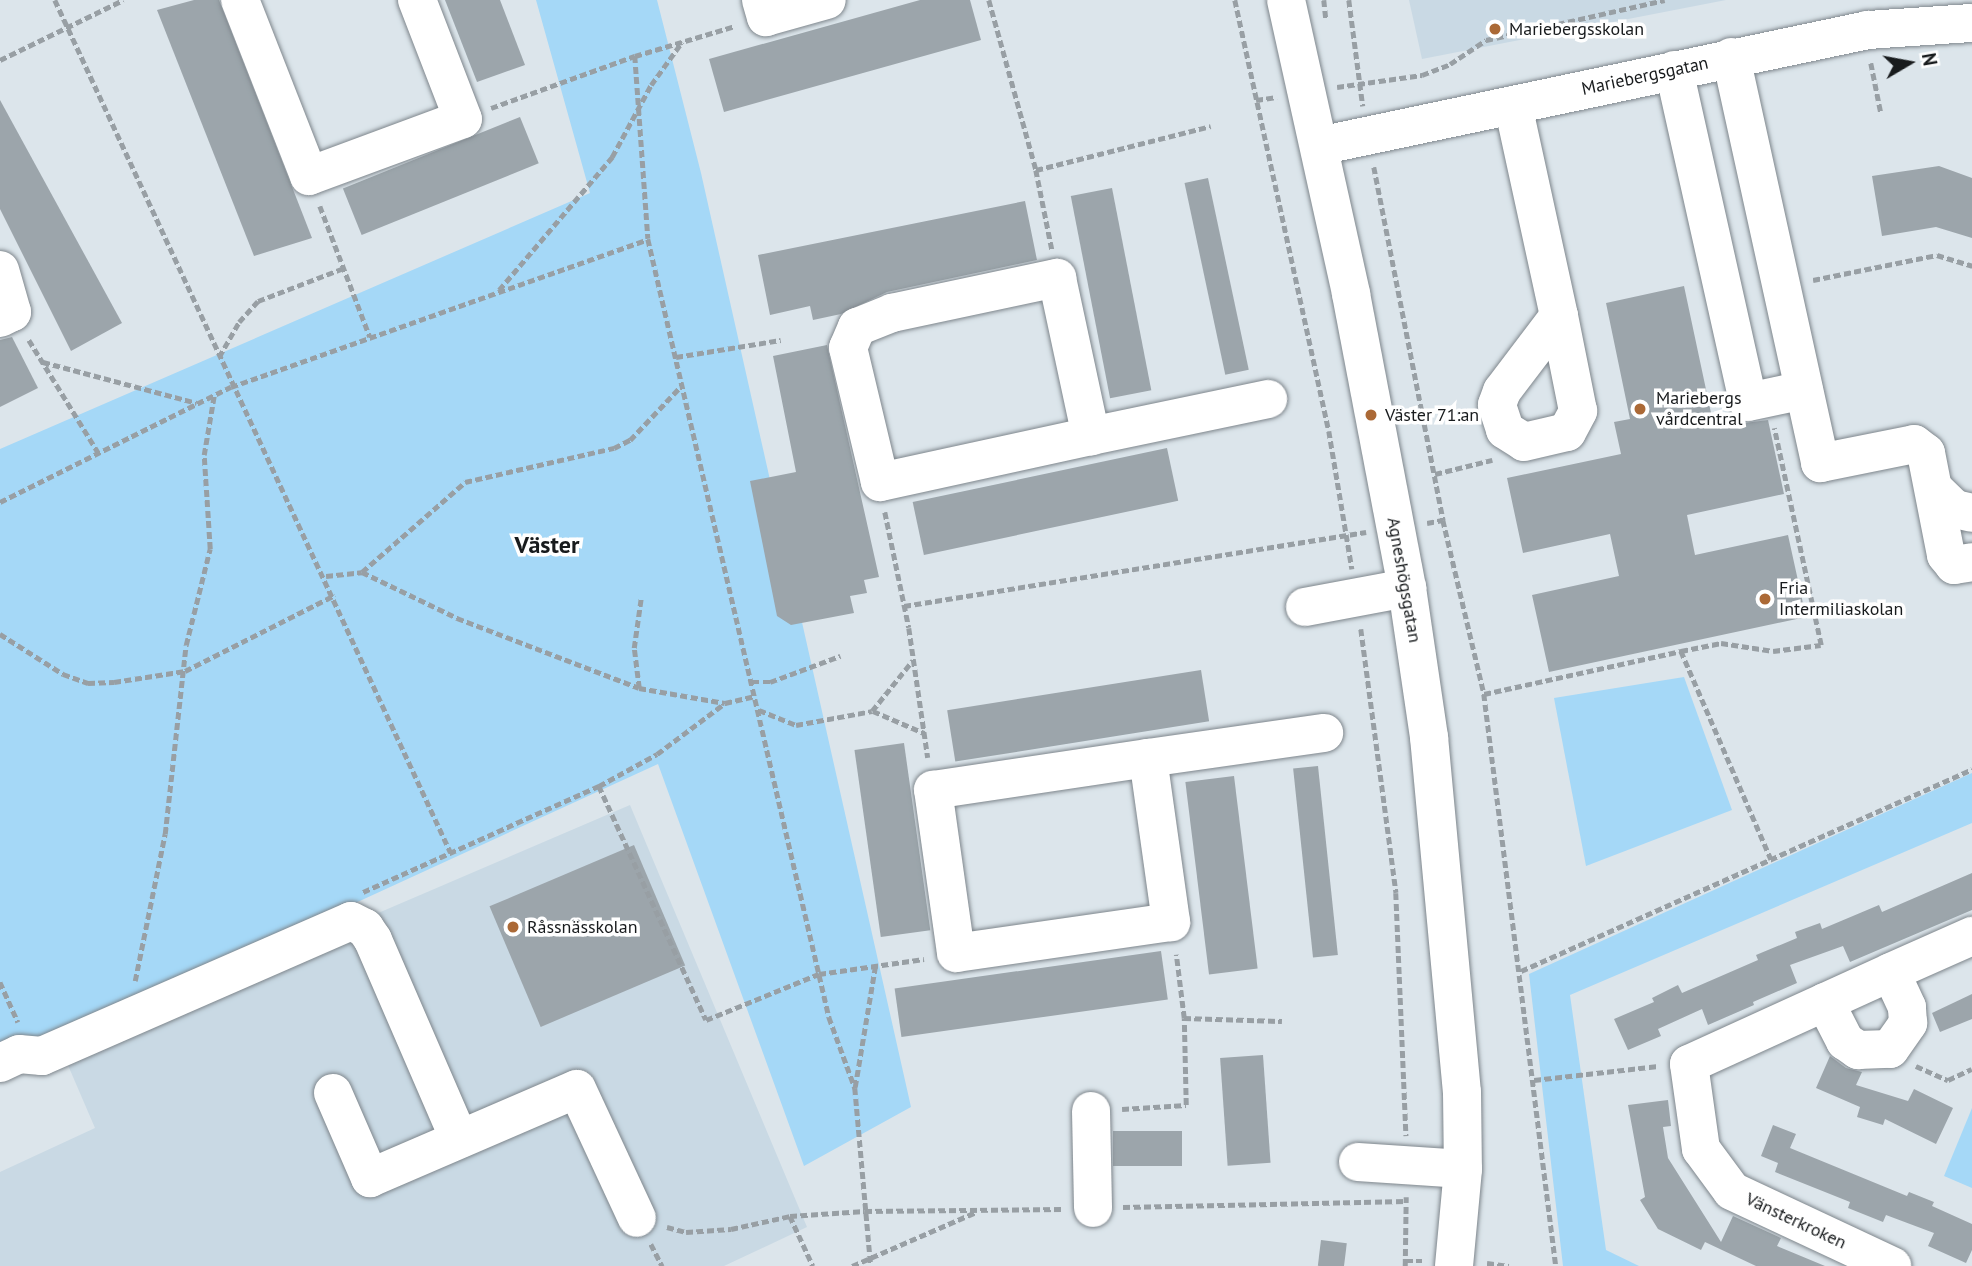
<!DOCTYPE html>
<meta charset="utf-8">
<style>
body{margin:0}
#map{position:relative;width:1972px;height:1266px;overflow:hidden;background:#dce5eb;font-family:"PT Sans",sans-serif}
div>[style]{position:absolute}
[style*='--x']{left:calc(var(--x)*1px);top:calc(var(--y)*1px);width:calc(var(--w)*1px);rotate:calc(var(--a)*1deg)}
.built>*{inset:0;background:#c9d9e4}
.green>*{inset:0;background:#a5d8f7}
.building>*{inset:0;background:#9ca5ab;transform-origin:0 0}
.path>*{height:4.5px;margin-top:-2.25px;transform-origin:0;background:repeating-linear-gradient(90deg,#989fa4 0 7px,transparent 0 10.5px)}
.roads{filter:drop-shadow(0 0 2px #7e868c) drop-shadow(0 0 2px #7e868c)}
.minor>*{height:38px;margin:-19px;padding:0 19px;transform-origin:19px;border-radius:19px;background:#fff}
.dots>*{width:19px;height:19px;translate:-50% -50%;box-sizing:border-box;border:4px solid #fff;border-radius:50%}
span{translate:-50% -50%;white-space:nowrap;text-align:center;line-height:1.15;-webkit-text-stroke:7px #fff;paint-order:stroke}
.poi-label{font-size:18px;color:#181b1d}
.left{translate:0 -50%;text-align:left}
.street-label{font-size:18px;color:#181b1d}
.district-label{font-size:24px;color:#181b1d;font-weight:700}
.north{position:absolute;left:1874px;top:28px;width:70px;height:70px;-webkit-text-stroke:5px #fff;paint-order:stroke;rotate:80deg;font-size:19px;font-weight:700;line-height:28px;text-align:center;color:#181b1d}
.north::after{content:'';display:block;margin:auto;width:24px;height:32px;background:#181b1d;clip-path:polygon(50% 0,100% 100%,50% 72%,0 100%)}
</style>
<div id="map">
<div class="built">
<div style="clip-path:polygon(1409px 0,1726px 0,1422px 59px)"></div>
<div style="clip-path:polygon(630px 805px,807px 1227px,724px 1266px,0 1266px,0 1172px,95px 1128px,61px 1049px)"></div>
</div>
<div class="green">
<div style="clip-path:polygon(536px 0,657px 0,701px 173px,911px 1107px,804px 1166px,658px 764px,0 1066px,0 449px,590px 193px)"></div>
<div style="clip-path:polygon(1684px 677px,1732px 810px,1586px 866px,1554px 698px)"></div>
<div style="clip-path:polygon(1972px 773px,1972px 823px,1570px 995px,1606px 1250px,1639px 1266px,1563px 1266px,1529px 974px)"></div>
<div style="clip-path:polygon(1972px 1108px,1972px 1188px,1944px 1176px)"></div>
</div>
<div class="building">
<div style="clip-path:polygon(194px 0,219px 0,312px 238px,254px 256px,157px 10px)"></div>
<div style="clip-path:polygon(445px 0,500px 0,525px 65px,477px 82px)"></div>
<div style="clip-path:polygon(920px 0,970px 0,981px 40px,724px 112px,709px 59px)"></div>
<div style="clip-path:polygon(0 100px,122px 323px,71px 351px,0 209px)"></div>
<div style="left:520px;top:117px;width:50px;height:191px;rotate:68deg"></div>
<div style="clip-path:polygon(1939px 166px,1972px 178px,1972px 238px,1936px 227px,1882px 236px,1872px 176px)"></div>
<div style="left:1208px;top:178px;width:196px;height:24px;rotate:78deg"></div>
<div style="left:1112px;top:188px;width:206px;height:42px;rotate:79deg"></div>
<div style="clip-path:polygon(1025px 201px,1037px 260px,887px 292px,841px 314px,813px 320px,810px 306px,770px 315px,758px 255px)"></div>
<div style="clip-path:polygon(1684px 286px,1714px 427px,1768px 420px,1784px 494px,1687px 515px,1695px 555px,1788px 535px,1806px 617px,1549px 672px,1532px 595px,1619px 576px,1610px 534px,1523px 553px,1507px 478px,1621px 454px,1614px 422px,1630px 419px,1606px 303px)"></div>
<div style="clip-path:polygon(12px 337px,38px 388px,0 407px,0 340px)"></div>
<div style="clip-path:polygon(827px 345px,879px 577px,864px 580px,867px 593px,850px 596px,854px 613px,791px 625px,777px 616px,750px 481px,796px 472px,773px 356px)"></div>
<div style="left:1167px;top:448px;width:54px;height:260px;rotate:78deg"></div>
<div style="left:1201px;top:670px;width:52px;height:257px;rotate:81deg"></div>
<div style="left:904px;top:743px;width:189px;height:50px;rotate:82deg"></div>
<div style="left:1318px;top:766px;width:190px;height:25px;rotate:84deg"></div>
<div style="left:1234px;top:776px;width:194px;height:49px;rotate:83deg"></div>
<div style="left:634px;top:845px;width:131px;height:157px;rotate:67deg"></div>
<div style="clip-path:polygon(1972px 873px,1972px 910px,1850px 962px,1843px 946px,1790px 965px,1797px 983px,1753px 1002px,1754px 1005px,1708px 1025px,1702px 1009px,1658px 1029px,1661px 1036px,1628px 1050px,1614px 1019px,1654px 1002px,1652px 998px,1678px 985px,1682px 993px,1758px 960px,1756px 955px,1797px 938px,1795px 932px,1820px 923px,1822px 929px,1879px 905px,1882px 912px)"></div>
<div style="left:1161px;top:951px;width:49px;height:269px;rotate:82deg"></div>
<div style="clip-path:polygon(1972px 994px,1972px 1019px,1940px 1032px,1932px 1013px)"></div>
<div style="left:1263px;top:1055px;width:108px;height:43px;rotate:86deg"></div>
<div style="clip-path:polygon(1830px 1056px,1846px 1068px,1862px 1072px,1856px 1085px,1908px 1101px,1914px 1089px,1953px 1108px,1936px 1144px,1885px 1119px,1883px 1125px,1857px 1117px,1860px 1107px,1816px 1088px)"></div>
<div style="clip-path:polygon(1668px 1100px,1671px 1126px,1663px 1127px,1668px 1158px,1721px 1242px,1733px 1216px,1781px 1238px,1777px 1246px,1825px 1266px,1756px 1266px,1705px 1242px,1701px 1250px,1658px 1229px,1640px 1200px,1645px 1197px,1628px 1105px)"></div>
<div style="clip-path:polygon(1773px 1125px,1796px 1134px,1790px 1148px,1907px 1196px,1909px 1192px,1934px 1202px,1932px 1206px,1972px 1224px,1972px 1250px,1966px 1263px,1928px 1246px,1934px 1233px,1886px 1215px,1883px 1222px,1848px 1208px,1850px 1202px,1775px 1172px,1778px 1163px,1761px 1156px)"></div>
<div style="left:1182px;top:1131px;width:35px;height:69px;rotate:90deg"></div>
<div style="left:1321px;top:1240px;width:26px;height:26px;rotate:7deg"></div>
</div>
<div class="path">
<div style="--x:55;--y:0;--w:940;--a:65.1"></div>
<div style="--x:989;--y:0;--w:176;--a:74.5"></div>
<div style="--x:1036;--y:170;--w:81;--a:78.6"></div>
<div style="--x:1235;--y:0;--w:441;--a:77.7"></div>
<div style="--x:1329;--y:431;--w:140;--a:80.5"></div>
<div style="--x:1324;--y:0;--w:20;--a:84"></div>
<div style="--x:1349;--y:0;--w:107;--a:82.5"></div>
<div style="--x:635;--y:56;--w:183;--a:85.9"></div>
<div style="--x:648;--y:239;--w:799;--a:76.9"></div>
<div style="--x:829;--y:1017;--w:76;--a:69.9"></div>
<div style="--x:855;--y:1088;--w:179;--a:84.9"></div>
<div style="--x:0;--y:60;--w:137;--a:-26"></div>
<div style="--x:1871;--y:63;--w:51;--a:78.7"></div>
<div style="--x:1337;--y:87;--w:86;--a:-8"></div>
<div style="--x:1422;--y:75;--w:30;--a:-21"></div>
<div style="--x:1450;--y:64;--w:43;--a:-33.7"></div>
<div style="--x:1486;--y:40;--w:183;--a:-12.6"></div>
<div style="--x:1256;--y:100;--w:21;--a:-8"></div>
<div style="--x:491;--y:108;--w:153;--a:-19.9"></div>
<div style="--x:635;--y:56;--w:104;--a:-16.7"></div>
<div style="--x:1374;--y:167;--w:360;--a:78.9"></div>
<div style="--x:1443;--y:520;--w:179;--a:76.7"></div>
<div style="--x:1484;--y:694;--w:577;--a:82.83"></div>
<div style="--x:1036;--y:170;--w:180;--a:-14.1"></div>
<div style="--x:320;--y:206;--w:140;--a:69.1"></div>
<div style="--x:1813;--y:280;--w:126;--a:-11.4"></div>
<div style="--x:1937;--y:255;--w:37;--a:17"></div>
<div style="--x:499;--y:290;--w:175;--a:-49.6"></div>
<div style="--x:612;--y:157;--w:82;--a:-61.6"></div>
<div style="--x:651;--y:85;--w:53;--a:-54.2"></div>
<div style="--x:29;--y:340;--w:132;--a:58.4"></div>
<div style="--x:219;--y:357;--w:40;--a:-60.3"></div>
<div style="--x:239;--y:322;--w:28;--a:-48"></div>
<div style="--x:258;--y:301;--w:92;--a:-21"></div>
<div style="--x:676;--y:357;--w:106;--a:-9.2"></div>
<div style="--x:43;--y:362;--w:159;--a:14.9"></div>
<div style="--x:1435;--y:474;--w:59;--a:-13.8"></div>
<div style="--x:0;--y:502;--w:258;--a:-26.5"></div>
<div style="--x:231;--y:387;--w:442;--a:-19.5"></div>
<div style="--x:885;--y:512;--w:118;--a:78.3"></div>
<div style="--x:909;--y:628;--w:131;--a:81.7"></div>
<div style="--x:1427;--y:523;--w:16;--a:-11"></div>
<div style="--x:362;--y:572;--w:137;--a:-41.1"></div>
<div style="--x:465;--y:482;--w:153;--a:-12.9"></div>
<div style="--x:614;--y:448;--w:18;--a:-27"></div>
<div style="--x:630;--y:440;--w:76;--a:-46.6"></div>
<div style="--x:326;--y:576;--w:36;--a:-6"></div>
<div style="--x:362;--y:572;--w:106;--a:25.8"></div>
<div style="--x:457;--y:618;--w:195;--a:21"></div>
<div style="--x:639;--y:688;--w:87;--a:9.9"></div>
<div style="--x:904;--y:606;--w:468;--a:-9.1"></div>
<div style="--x:1361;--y:629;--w:266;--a:82.4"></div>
<div style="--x:1396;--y:893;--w:243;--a:87.6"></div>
<div style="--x:0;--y:634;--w:75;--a:32.4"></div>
<div style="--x:63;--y:674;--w:27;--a:20"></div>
<div style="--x:88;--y:683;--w:26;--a:-2"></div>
<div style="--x:114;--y:682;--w:72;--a:-8.8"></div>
<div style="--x:185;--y:671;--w:168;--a:-26.9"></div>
<div style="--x:1681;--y:651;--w:41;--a:-11.3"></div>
<div style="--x:1721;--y:643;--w:53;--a:8.7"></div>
<div style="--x:1773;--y:651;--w:48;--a:-7.1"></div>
<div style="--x:1821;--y:645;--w:222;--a:-102.2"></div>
<div style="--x:752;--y:682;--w:18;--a:0"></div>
<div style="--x:770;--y:682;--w:75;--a:-20.4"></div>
<div style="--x:639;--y:688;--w:40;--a:-97.1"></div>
<div style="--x:634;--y:648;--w:50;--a:-82"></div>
<div style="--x:1484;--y:694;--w:202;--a:-12.3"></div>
<div style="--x:1681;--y:651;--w:227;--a:66.6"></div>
<div style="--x:759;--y:710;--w:40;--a:22"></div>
<div style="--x:796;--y:725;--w:77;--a:-10.4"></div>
<div style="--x:872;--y:711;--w:65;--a:-51.2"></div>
<div style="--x:873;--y:711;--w:56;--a:23.3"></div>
<div style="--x:599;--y:786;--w:257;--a:65.4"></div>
<div style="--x:706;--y:1020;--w:122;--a:-22.2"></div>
<div style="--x:819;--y:974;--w:106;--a:-8.1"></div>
<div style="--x:363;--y:892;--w:259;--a:-24.2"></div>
<div style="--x:599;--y:786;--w:66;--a:-28.9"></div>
<div style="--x:657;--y:754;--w:85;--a:-36.9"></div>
<div style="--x:725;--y:703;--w:31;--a:-13"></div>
<div style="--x:1521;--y:971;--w:494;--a:-24.1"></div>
<div style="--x:135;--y:981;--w:150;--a:-78.5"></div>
<div style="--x:165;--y:834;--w:190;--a:-83.7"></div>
<div style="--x:186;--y:645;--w:99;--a:-76"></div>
<div style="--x:210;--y:549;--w:94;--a:-93.7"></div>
<div style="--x:204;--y:455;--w:60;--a:-80.4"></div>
<div style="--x:0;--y:982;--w:44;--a:65.8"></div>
<div style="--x:1184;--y:1018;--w:98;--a:1.8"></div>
<div style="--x:1916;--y:1066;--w:35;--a:24"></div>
<div style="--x:1948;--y:1080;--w:26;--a:-25"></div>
<div style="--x:1534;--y:1080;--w:125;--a:-6.4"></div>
<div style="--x:855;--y:1087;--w:122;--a:-80.5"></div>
<div style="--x:1122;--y:1109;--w:64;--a:-3.6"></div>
<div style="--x:1186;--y:1105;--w:87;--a:-91.3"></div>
<div style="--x:1184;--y:1018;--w:64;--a:-97.1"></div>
<div style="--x:1123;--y:1207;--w:283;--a:-1.2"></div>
<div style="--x:790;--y:1216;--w:55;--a:65.3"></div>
<div style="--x:667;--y:1227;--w:20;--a:15"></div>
<div style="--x:686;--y:1232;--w:45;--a:-3.8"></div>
<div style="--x:731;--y:1229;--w:60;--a:-12.4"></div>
<div style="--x:790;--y:1216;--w:75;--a:-3.8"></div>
<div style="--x:865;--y:1211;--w:197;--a:-0.6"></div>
<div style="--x:651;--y:1244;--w:25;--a:63"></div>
<div style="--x:1406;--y:1261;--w:16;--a:0"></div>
<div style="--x:1487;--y:1263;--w:22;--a:8"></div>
<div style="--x:852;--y:1266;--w:135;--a:-23.5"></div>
<div style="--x:1405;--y:1266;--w:69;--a:-89.2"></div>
</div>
<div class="roads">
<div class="minor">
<div style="--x:240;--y:0;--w:189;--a:68.6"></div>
<div style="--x:309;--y:176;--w:164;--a:-20.3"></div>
<div style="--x:463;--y:119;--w:128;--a:-111.1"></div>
<div style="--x:761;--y:0;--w:18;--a:74"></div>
<div style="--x:766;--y:17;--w:63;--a:-15.6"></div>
<div style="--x:1286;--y:0;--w:301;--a:77.5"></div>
<div style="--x:1351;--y:294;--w:299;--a:79.2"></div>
<div style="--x:1407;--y:588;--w:151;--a:81.6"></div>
<div style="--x:1429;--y:737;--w:357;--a:84.7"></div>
<div style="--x:1462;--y:1092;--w:77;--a:89.3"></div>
<div style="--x:1463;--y:1169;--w:97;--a:95.3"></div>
<div style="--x:1731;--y:57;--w:416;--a:77.6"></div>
<div style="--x:1820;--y:463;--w:96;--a:-11.4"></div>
<div style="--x:1914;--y:444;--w:15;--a:37"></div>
<div style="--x:1926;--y:453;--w:104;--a:78.9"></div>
<div style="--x:1946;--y:555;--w:13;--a:51"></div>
<div style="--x:1954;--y:565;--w:18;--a:-9"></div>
<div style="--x:1674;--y:70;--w:340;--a:77.4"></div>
<div style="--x:1748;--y:402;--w:57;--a:-12.1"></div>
<div style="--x:1513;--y:105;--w:216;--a:77.7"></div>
<div style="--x:1559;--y:316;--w:94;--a:127.2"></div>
<div style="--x:1502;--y:391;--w:15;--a:110"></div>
<div style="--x:1497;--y:405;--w:26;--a:72"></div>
<div style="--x:1505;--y:430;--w:22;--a:32"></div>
<div style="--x:1524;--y:442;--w:44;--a:-13.1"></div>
<div style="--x:1567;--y:432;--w:24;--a:-62"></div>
<div style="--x:1578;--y:411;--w:97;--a:-101.3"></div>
<div style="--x:1319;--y:146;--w:561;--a:-11.93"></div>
<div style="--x:1868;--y:30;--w:104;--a:-3.9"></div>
<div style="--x:0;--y:270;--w:44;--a:74.1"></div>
<div style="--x:12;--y:312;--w:13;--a:153"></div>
<div style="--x:1057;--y:278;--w:162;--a:77.9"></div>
<div style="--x:1091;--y:436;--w:216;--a:167.7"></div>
<div style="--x:880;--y:482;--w:138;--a:-103.4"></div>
<div style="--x:848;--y:348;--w:23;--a:-67"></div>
<div style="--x:857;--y:327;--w:38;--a:-22"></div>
<div style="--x:892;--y:313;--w:169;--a:-12"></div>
<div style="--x:1091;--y:436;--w:181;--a:-11.8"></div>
<div style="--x:1934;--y:489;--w:29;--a:44"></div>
<div style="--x:1955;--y:509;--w:17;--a:13"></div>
<div style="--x:1305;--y:607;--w:104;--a:-10.6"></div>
<div style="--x:1148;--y:758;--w:166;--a:82"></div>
<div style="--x:1171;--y:922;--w:217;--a:171.8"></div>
<div style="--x:956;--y:953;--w:165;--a:-98"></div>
<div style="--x:933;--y:790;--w:217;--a:-8.5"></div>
<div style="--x:1148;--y:758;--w:178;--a:-8.1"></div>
<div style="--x:1891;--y:972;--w:89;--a:-24"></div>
<div style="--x:1825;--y:1002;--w:44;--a:62.9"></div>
<div style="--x:1845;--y:1041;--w:16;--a:35"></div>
<div style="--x:1858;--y:1050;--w:32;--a:-2"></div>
<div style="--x:1890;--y:1049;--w:32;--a:-55"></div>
<div style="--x:1908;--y:1023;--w:16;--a:-94"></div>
<div style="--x:1907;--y:1007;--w:38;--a:-115"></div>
<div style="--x:1891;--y:972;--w:222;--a:155.5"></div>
<div style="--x:1689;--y:1064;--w:86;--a:82"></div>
<div style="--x:1701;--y:1149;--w:52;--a:53.6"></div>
<div style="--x:1732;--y:1191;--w:177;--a:25.1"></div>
<div style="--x:0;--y:1063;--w:21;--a:-25"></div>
<div style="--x:19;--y:1054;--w:23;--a:5"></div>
<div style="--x:42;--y:1056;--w:337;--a:-23.6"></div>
<div style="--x:351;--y:921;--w:16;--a:27"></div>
<div style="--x:365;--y:928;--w:14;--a:56"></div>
<div style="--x:373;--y:940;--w:217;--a:66.6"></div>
<div style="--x:333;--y:1093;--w:93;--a:66.5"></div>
<div style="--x:370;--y:1178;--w:225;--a:-23.3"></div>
<div style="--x:577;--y:1089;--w:142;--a:65.1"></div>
<div style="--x:1091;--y:1111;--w:97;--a:88.8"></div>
<div style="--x:1358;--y:1162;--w:105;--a:3.8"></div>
</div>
</div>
<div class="dots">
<div style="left:1495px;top:29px;background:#ab6936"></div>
<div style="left:1640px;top:409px;background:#ab6936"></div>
<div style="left:1371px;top:415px;background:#ab6936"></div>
<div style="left:1765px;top:599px;background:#ab6936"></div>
<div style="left:513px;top:927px;background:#ab6936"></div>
</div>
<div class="poi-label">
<span class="left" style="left:1509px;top:29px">Mariebergsskolan</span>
<span class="left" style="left:1656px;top:409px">Mariebergs<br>vårdcentral</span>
<span class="left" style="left:1385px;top:415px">Väster 71:an</span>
<span class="left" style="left:1779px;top:599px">Fria<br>Intermiliaskolan</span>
<span class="left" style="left:527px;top:927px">Råssnässkolan</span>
</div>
<div class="street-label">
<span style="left:1645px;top:76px;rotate:-12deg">Mariebergsgatan</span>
<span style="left:1404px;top:580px;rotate:80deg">Agneshögsgatan</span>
<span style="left:1796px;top:1221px;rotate:25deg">Vänsterkroken</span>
</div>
<div class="district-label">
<span style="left:547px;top:545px">Väster</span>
</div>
<div class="north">N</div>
</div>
